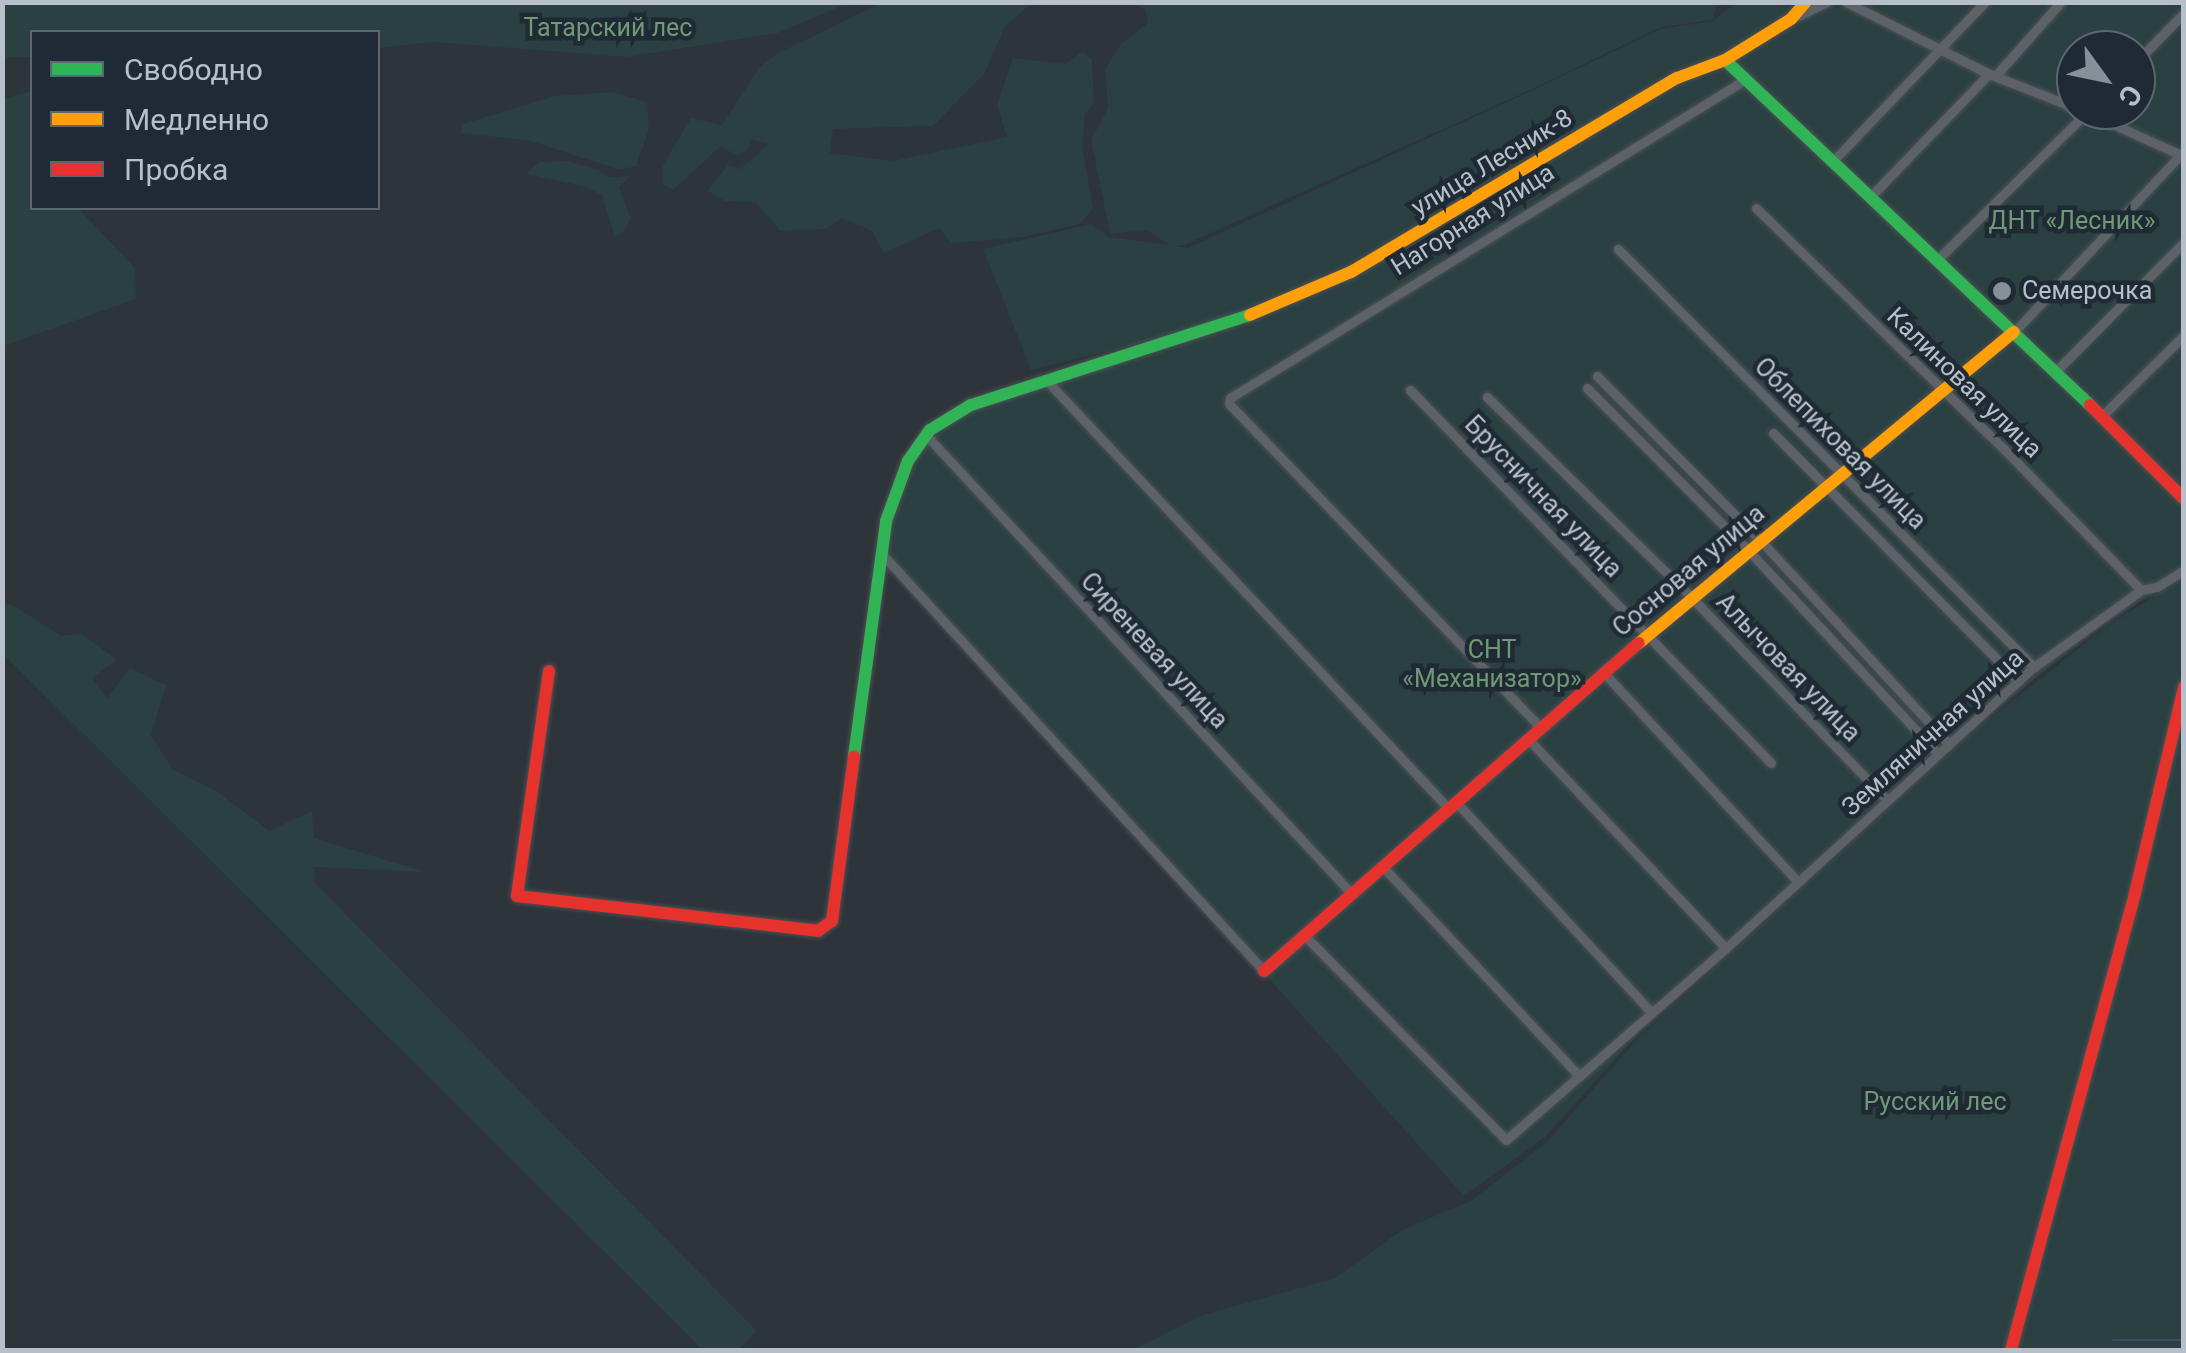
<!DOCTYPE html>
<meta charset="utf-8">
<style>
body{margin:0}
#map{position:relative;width:2186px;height:1353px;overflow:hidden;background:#2d343a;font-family:Roboto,sans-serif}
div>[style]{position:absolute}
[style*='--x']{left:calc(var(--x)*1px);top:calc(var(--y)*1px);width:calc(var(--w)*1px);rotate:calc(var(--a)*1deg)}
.green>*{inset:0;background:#2a4041}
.stream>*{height:2.5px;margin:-1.25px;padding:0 1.25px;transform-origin:1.25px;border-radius:1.25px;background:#3c5064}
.roads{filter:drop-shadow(0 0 2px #4b5054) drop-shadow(0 0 2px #4b5054)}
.street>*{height:9px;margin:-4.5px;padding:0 4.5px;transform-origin:4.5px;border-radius:4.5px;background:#5d6268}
.fast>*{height:12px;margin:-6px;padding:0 6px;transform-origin:6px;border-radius:6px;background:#30b455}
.slow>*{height:12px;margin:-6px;padding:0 6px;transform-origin:6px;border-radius:6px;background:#ff9f0a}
.jam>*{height:12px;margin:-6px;padding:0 6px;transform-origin:6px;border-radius:6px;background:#e5322d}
.dots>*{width:28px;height:28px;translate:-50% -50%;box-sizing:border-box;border:5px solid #1f2a35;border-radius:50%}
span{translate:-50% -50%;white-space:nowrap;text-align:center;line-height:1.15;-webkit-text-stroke:9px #1f2a35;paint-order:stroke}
.park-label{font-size:25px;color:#6f9a75}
.street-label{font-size:25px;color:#b7c0ca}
.poi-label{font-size:25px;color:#b7c0ca}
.left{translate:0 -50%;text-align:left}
.frame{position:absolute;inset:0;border:5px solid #b7c0ca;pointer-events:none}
.legend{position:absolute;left:30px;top:30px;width:350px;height:180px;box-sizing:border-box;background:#1f2a35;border:2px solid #5c6671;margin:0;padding:12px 18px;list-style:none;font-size:30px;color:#b7c0ca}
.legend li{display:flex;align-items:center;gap:20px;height:50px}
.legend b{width:50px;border:2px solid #5c6671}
.north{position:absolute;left:2056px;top:30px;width:100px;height:100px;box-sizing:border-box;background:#1f2a35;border:2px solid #5c6671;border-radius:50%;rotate:123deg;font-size:28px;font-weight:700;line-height:40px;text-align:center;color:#b7c0ca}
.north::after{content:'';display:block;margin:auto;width:35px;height:45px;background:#878f98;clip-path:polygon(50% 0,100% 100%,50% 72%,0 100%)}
</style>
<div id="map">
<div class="green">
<div style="clip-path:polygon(2px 3px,3px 2px,848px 3px,778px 33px,627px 57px,434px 42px,378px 48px,378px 32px,32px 32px,32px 57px,3px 57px)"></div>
<div style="clip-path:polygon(881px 3px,1032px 3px,1005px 27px,984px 74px,933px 126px,833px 129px,830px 153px,893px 161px,1007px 137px,997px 105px,1013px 58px,1065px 64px,1082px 52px,1092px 59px,1094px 104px,1085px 114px,1082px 145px,1093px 209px,1080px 224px,1023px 237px,951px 243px,939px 228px,884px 253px,872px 231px,842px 218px,826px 229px,781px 231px,755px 202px,725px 201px,707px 191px,728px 165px,740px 169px,769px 144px,749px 139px,749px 147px,737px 156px,721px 146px,674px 189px,662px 185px,663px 165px,691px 118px,722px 125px,759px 68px,776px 54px)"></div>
<div style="clip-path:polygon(evenodd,1130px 3px,1717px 3px,1713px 20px,1661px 27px,1528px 91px,1184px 245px,1174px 246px,1188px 248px,1529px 92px,1660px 29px,1713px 21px,1736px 3px,2183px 3px,2183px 576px,2105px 623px,1959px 739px,1637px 1035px,1545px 1137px,1464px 1196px,886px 552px,889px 511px,916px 453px,936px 429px,962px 411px,1150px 353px,1258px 305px,1182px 333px,1031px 370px,983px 249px,1091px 224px,1109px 237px,1169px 245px,1147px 230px,1110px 234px,1091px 140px,1108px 108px,1105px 69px,1120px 45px,1148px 23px,1145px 9px,1130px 3px,2076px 50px,2136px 50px,2136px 110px,2076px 110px,2076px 50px)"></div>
<div style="clip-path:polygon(32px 91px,32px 208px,78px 208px,135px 268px,136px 299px,3px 346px,3px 99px)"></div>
<div style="clip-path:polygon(612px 92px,647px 102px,649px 129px,636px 166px,620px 170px,531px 141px,461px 133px,463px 124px,555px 96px)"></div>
<div style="clip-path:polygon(568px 161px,598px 170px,607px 177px,630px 176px,619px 187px,631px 219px,624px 231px,615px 237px,602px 195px,583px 186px,526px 174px,539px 162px)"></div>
<div style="clip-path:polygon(2183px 578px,2183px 1350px,1133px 1350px,1200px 1316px,1335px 1278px,1404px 1229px,1471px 1201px,1548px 1141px,1639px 1037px,1963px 740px,2108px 625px)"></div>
<div style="clip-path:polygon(2px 604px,13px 605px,61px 636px,81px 633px,117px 660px,92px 678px,107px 698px,130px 668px,166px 685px,151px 735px,172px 769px,215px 790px,269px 831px,312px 811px,314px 838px,425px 872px,314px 867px,315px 883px,757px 1331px,739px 1350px,703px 1350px,3px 654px)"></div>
</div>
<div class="stream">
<div style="--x:2113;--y:1340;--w:71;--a:0"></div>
</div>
<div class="roads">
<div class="street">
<div style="--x:1846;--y:2;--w:160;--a:26.7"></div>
<div style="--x:1989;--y:74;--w:93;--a:21.3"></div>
<div style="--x:1798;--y:16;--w:32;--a:-26"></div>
<div style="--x:2136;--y:62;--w:69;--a:-45.6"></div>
<div style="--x:1997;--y:74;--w:96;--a:-48.4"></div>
<div style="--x:2086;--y:112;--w:104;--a:24.4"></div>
<div style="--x:1833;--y:161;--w:220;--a:-46.3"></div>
<div style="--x:1871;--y:196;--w:170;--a:-46"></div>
<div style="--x:1756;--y:208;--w:344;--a:44.2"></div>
<div style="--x:2003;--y:448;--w:198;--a:45.8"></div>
<div style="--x:1618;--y:249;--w:590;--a:45.14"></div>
<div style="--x:1938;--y:259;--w:212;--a:-44.6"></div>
<div style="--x:2014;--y:332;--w:248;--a:-46.8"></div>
<div style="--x:2056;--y:371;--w:182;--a:-45.2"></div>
<div style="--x:1597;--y:376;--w:231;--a:45.2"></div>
<div style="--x:1760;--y:540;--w:278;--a:47.2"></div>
<div style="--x:1047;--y:381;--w:587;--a:46.79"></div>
<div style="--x:1587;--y:388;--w:228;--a:45.2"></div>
<div style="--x:1748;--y:550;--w:279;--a:47"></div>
<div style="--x:1410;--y:390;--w:519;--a:45.94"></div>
<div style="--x:1487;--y:397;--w:287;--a:44.4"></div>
<div style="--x:1692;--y:598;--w:281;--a:46"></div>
<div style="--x:2102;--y:416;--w:115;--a:-44.6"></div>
<div style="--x:1773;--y:433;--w:349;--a:45.3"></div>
<div style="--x:926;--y:435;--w:626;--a:47.14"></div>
<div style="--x:882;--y:554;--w:566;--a:47.51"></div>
<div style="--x:1604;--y:673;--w:285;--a:47.1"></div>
<div style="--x:1540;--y:727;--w:448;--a:-133.9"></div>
<div style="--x:1229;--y:404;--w:6;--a:-81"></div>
<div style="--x:1230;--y:398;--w:607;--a:-31.73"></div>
<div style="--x:1529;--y:740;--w:286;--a:46.6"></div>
<div style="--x:1456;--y:802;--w:287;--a:47.1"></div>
<div style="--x:1383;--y:867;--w:287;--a:46.8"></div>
<div style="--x:1305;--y:936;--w:286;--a:45.4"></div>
<div style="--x:1506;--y:1140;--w:292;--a:-41.1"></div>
<div style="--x:1726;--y:948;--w:417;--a:-42.4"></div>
<div style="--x:2034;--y:667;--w:132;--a:-35.7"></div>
<div style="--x:2141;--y:590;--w:16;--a:-11"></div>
<div style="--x:2157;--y:587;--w:32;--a:-32"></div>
</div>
<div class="fast">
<div style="--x:1725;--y:60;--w:502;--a:43.39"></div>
<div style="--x:854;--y:756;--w:237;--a:-82.2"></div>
<div style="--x:886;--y:521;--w:64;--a:-69.9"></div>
<div style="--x:908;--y:461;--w:38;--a:-55"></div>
<div style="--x:930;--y:430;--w:48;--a:-31.4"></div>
<div style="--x:971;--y:405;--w:293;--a:-17.9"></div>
</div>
<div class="slow">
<div style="--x:1250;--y:315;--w:110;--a:-23.1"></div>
<div style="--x:1351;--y:272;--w:379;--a:-30.8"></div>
<div style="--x:1677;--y:78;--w:51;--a:-20.6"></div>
<div style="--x:1725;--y:60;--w:78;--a:-31.8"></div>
<div style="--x:1791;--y:19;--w:23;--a:-49"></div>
<div style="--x:1639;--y:643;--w:487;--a:-39.7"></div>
</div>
<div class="jam">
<div style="--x:2090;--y:405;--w:133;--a:45"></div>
<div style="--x:549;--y:671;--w:227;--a:98.1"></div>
<div style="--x:517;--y:896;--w:303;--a:6.6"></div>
<div style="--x:818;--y:931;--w:17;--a:-36"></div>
<div style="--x:832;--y:921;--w:166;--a:-82.4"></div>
<div style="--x:1264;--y:971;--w:498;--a:-41.2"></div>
<div style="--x:2011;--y:1350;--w:474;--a:-74.8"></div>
<div style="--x:2135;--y:893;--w:212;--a:-76.6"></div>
</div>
</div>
<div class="dots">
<div style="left:2002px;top:291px;background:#878f98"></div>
</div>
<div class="park-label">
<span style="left:608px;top:28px">Татарский лес</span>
<span style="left:2072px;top:221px">ДНТ «Лесник»</span>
<span style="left:1492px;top:665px">СНТ<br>«Механизатор»</span>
<span style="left:1935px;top:1102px">Русский лес</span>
</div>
<div class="street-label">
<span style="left:1492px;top:163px;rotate:-31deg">улица Лесник-8</span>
<span style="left:1473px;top:220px;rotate:-32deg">Нагорная улица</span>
<span style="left:1964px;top:383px;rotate:44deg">Калиновая улица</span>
<span style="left:1840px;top:444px;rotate:45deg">Облепиховая улица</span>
<span style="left:1543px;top:497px;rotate:46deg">Брусничная улица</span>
<span style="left:1689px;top:571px;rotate:-40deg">Сосновая улица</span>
<span style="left:1154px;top:651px;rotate:47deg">Сиреневая улица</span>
<span style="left:1788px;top:668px;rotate:46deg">Алычовая улица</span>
<span style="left:1933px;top:733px;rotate:-42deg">Земляничная улица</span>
</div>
<div class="poi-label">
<span class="left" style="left:2022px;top:291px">Семерочка</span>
</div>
<div class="frame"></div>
<ul class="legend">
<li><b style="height:12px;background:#30b455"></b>Свободно</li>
<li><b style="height:12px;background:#ff9f0a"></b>Медленно</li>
<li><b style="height:12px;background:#e5322d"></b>Пробка</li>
</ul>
<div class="north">С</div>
</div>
